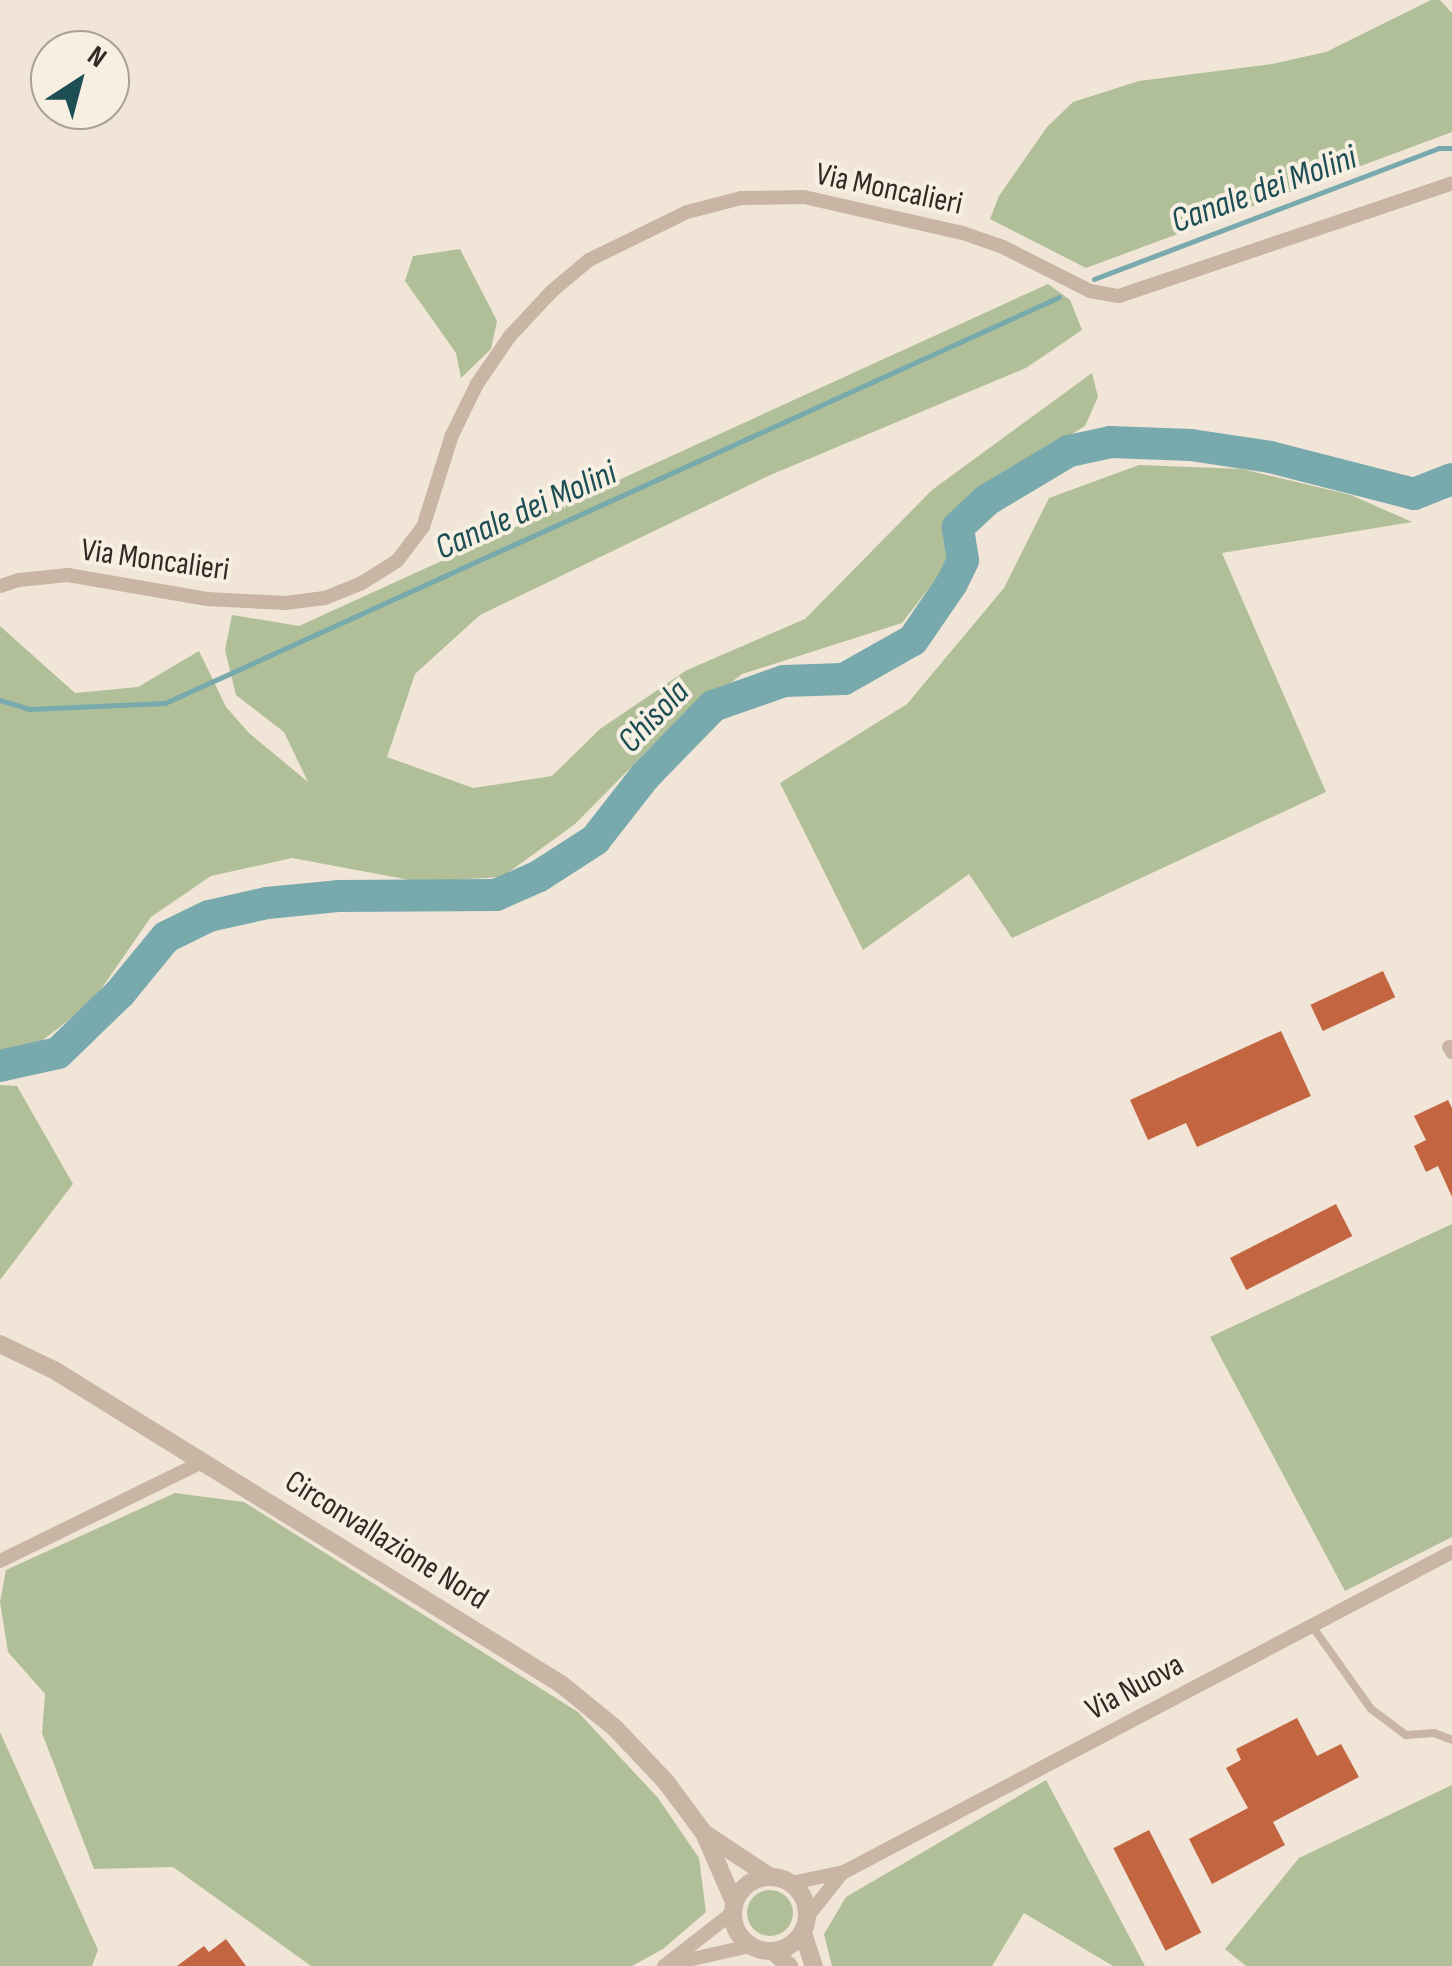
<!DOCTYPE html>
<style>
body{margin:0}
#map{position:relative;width:1452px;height:1966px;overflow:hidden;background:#f0e5d7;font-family:"Sofia Sans Condensed",sans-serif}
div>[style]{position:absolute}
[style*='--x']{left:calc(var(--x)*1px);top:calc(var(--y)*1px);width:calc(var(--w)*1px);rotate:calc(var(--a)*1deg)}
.green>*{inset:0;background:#b0bf98}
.round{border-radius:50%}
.stream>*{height:5px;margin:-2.5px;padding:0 2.5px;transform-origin:2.5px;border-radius:2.5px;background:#77a9ad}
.river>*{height:32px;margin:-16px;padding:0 16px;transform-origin:16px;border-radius:16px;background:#77a9ad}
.building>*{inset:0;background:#c46541;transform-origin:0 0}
.service>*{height:8px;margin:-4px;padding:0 4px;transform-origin:4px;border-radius:4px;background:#c8b5a4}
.minor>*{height:14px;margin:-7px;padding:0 7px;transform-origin:7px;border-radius:7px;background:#c8b5a4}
.tertiary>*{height:18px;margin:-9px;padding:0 9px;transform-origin:9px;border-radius:9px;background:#c8b5a4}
.tertiary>.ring{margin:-9px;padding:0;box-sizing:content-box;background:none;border:18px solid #c8b5a4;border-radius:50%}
span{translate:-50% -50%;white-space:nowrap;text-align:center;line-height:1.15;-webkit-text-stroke:8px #f8efe3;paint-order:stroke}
.street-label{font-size:32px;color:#332a25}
.water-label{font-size:35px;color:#1c4e54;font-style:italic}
.north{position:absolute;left:30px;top:30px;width:100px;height:100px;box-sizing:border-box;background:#f8efe3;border:2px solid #a9a097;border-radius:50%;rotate:36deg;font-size:28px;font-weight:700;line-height:40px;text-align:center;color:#332a25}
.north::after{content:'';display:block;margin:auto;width:35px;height:45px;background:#1c4e54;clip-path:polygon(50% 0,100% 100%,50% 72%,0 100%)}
</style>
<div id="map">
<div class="green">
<div style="clip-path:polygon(1431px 0,1440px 0,1452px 13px,1452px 132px,1086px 268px,990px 219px,999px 196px,1047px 127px,1073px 102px,1139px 81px,1272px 64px,1326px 52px)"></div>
<div style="clip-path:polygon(460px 249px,497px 321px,491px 349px,461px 378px,456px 353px,405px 281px,413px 256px)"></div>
<div style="clip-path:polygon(1048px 284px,1070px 300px,1082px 330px,1026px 368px,768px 476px,480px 615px,415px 674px,387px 757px,473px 788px,552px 776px,600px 729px,687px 670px,805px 619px,932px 490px,1092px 373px,1098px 397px,1085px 426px,976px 493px,951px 524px,949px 562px,902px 623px,742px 674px,658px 740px,575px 824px,502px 877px,421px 882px,292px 858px,211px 876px,151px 917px,92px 1002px,26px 1053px,0 1049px,0 626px,75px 693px,138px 687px,199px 651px,226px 707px,249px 733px,308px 782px,284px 732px,236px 695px,225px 650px,232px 615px,299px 626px)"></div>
<div style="clip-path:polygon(1139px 465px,1242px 469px,1351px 495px,1412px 522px,1222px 553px,1326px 792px,1012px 938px,969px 874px,863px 950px,780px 783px,907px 704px,1004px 588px,1049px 498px)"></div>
<div style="clip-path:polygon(0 1085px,17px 1086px,73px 1184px,0 1280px)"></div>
<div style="clip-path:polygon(1452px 1224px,1452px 1537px,1345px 1591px,1210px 1337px)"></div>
<div style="clip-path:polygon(175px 1493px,244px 1502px,578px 1712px,658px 1798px,699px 1858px,706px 1912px,663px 1949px,632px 1966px,311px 1966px,173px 1867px,94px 1869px,42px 1733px,45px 1694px,8px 1652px,0 1602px,6px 1570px)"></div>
<div style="clip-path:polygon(0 1732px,98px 1950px,92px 1966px,0 1966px)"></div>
<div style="clip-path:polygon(1046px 1780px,1145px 1966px,1113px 1966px,1024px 1913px,992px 1966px,832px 1966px,824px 1934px,846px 1897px)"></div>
<div style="clip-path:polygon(1452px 1785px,1452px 1966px,1246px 1966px,1225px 1949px,1299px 1858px)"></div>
<div class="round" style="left:747px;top:1890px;width:46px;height:46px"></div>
</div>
<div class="stream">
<div style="--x:1094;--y:279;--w:369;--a:-20.8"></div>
<div style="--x:1439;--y:148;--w:13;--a:0"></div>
<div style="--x:0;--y:700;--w:31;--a:17"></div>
<div style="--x:30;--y:709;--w:135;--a:-2.5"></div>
<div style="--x:165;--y:703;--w:982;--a:-24.42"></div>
</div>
<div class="river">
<div style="--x:0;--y:1066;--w:59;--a:-12.6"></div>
<div style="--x:58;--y:1053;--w:86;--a:-44.1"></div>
<div style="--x:120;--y:993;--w:72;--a:-50.6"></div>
<div style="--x:166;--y:937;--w:48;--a:-26"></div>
<div style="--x:209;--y:916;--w:59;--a:-12.6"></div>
<div style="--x:267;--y:903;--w:71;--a:-5.6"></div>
<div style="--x:338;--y:896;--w:158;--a:-0.4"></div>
<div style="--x:496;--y:895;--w:47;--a:-23.8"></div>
<div style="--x:539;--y:876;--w:67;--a:-32.7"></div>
<div style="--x:595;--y:840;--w:81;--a:-52"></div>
<div style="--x:645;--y:776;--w:98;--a:-45.8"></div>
<div style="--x:713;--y:706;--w:75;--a:-19.4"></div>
<div style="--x:784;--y:681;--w:60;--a:-1.9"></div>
<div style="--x:844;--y:679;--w:79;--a:-29.5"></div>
<div style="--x:913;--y:640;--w:69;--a:-55.6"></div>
<div style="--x:952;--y:583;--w:25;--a:-64"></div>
<div style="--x:963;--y:560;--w:33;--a:-99"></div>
<div style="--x:958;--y:527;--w:40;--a:-43"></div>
<div style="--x:987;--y:500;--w:96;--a:-30.9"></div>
<div style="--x:1069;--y:451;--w:43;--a:-12.1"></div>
<div style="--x:1111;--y:442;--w:80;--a:2.1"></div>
<div style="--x:1191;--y:445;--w:80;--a:8.6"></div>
<div style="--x:1270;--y:457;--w:149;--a:14.4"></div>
<div style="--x:1414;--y:494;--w:41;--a:-21.5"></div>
</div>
<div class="building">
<div style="left:1383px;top:971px;width:29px;height:80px;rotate:65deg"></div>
<div style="clip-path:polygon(1281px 1031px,1311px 1096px,1197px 1147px,1186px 1123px,1148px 1140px,1130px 1100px)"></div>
<div style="clip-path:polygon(1448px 1100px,1452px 1108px,1452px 1197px,1438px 1166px,1426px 1172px,1414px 1146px,1426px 1140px,1414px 1116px)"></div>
<div style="left:1336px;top:1204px;width:36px;height:119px;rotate:63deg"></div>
<div style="clip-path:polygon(1297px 1718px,1317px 1756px,1341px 1744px,1359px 1777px,1273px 1822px,1285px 1845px,1212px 1884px,1189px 1839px,1248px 1808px,1226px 1768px,1241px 1760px,1236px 1749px)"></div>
<div style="left:1149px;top:1830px;width:115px;height:40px;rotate:63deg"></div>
<div style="clip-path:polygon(226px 1939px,246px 1966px,177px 1966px,204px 1946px,209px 1952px)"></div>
</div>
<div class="service">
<div style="--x:1312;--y:1626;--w:102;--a:54.6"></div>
<div style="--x:1371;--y:1709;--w:44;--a:36.6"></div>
<div style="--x:1406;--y:1735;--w:28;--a:-4"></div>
<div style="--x:1434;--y:1733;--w:19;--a:21"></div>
</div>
<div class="minor">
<div style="--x:0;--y:586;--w:20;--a:-18"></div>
<div style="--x:19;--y:580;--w:49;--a:-5.8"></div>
<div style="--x:68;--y:575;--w:141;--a:9.8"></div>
<div style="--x:207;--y:599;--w:78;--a:2.9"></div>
<div style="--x:285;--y:603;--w:40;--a:-7.1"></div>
<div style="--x:325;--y:598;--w:38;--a:-22"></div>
<div style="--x:360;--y:584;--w:44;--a:-31.9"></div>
<div style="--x:397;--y:561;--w:43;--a:-52.6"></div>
<div style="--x:423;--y:527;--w:96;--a:-72.5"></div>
<div style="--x:452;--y:435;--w:57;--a:-63.9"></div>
<div style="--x:477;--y:384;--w:58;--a:-55.5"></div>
<div style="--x:510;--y:336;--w:62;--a:-47"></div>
<div style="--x:552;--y:291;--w:48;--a:-40"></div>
<div style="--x:589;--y:260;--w:109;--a:-26.1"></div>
<div style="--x:687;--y:212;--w:56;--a:-14.5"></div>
<div style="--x:741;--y:198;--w:63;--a:-0.9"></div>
<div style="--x:804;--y:197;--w:163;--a:12.8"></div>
<div style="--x:963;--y:233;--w:42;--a:19.3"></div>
<div style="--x:1003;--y:247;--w:97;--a:26.8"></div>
<div style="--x:1090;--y:291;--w:29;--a:10"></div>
<div style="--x:1119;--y:296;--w:352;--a:-18.7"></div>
<div style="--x:1449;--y:1047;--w:6;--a:59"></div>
<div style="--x:0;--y:1561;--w:225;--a:-26.1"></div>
<div style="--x:791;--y:1883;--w:54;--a:-11.7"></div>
<div style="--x:844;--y:1872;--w:687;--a:-27.76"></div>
<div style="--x:807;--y:1917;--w:58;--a:-51.3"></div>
<div style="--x:674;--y:1963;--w:78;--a:-12.6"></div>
<div style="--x:664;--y:1966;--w:86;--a:-37.9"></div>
</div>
<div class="tertiary">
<div style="--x:0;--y:1344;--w:60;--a:25.7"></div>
<div style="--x:54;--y:1370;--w:596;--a:31.77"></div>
<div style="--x:561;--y:1684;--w:70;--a:39.2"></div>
<div style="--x:615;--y:1728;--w:74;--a:46.6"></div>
<div style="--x:666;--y:1782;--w:64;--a:53.3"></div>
<div style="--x:704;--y:1833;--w:75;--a:66.5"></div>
<div style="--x:707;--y:1835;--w:74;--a:33.5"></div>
<div class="ring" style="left:733px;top:1877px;width:56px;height:56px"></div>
<div style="--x:803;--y:1933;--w:35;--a:72"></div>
<div style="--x:774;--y:1952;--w:21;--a:43"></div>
</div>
<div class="street-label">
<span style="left:889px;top:190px;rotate:12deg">Via Moncalieri</span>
<span style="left:155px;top:561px;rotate:8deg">Via Moncalieri</span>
<span style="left:386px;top:1541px;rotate:32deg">Circonvallazione Nord</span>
<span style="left:1135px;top:1688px;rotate:-28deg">Via Nuova</span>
</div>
<div class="water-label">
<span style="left:1264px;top:190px;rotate:-20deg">Canale dei Molini</span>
<span style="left:526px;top:511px;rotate:-24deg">Canale dei Molini</span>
<span style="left:654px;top:717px;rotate:-46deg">Chisola</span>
</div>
<div class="north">N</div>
</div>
